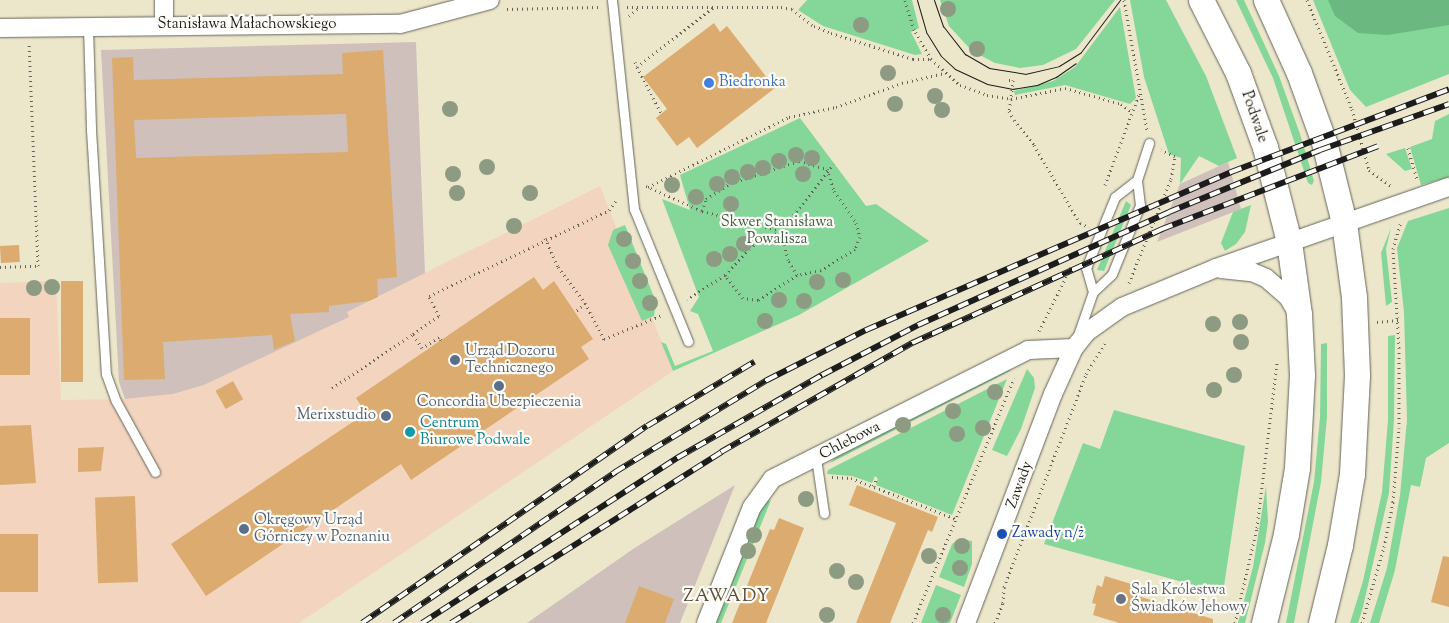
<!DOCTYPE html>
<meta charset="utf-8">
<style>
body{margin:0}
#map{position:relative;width:1449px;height:623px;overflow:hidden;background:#ece7cb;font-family:"Sorts Mill Goudy",serif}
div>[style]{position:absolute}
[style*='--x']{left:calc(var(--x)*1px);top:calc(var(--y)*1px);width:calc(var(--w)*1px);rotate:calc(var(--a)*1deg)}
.built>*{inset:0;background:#f3d4bf}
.industrial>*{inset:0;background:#cfc0bb}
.green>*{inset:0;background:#84d798}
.forest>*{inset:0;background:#6bb880}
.building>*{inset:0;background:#dcab6f;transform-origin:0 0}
.path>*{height:3px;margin-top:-1.5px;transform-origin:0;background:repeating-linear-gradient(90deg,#656359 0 1px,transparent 0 5px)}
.roads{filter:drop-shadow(0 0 1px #656359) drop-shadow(0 0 1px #656359)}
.lane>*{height:9px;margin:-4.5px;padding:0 4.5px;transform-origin:4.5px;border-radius:4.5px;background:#fff}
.street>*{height:18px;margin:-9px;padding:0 9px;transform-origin:9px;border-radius:9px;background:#fff}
.secondary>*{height:25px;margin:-12.5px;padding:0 12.5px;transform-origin:12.5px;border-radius:12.5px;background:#fff}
.tram>*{height:1px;margin:-0.5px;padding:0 0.5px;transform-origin:0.5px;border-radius:0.5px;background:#1c1c1c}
.rail>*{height:5.5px;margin-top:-2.75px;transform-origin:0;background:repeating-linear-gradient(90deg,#fdfcf7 0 11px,#1c1c1c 0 22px);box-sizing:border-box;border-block:1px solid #1c1c1c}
.trees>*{width:16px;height:16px;margin:-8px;border-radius:50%;background:#8d9b82}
.dots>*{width:14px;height:14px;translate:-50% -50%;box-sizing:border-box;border:2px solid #fdfcf7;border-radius:50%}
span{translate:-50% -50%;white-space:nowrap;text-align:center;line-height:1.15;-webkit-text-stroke:4.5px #fdfcf7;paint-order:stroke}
.street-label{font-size:15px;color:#1c1c1c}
.shop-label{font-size:15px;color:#366cbe}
.left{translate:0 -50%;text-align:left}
.park-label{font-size:15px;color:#405d47}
.service-label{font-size:15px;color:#4e5e75}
.right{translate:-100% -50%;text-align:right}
.culture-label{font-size:15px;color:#0d838f}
.transit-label{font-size:15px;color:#164399}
.worship-label{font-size:15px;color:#5b616d}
.quarter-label{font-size:18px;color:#5f4e39;letter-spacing:1px}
</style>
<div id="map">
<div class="built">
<div style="clip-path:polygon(600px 186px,673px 371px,299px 623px,0 623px,0 283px,56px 281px,61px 400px,125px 399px,173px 394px,204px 385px,348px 317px,346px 312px)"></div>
</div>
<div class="industrial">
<div style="clip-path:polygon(416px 42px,425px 273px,347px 312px,349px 317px,204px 385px,173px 394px,125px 399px,119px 382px,101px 50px)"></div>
<div style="clip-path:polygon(1228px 162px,1241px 209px,1157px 242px,1180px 184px)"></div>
<div style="clip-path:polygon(735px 485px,680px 623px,527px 623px,633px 549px)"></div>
</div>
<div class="green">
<div style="clip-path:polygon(807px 0,912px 0,919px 28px,911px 32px,922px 54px,915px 55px,823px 26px,798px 10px)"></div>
<div style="clip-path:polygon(940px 0,1115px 0,1076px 49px,1043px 65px,1020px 68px,995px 63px,972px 51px,949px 26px)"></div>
<div style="clip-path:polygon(1130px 0,1166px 0,1206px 76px,1237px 158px,1219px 166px,1199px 156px,1180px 184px,1181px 158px,1169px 154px,1144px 77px)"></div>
<div style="clip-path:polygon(1236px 0,1244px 0,1279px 76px,1300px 134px,1314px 181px,1312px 185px,1308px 183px,1273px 78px)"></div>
<div style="clip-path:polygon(1313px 0,1449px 0,1449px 74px,1366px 107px,1350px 90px)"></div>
<div style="clip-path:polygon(1120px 7px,1136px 98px,1130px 104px,1065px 85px,1015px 95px,1014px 91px,1053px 81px,1075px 67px)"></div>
<div style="clip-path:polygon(1449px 114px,1449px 177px,1421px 185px,1410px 147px,1432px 139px,1435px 121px)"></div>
<div style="clip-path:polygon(800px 118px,866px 206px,876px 204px,929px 241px,799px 315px,673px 371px,661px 342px,666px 344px,675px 366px,713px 351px,698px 314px,690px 311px,699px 297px,662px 199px,690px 210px,680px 175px)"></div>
<div style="clip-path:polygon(1405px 148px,1412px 169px,1405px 171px,1386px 154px)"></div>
<div style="clip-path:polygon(1126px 201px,1131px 205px,1104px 271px,1097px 270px)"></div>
<div style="clip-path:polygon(1251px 205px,1245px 232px,1236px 244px,1225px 251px,1221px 243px,1233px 212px)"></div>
<div style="clip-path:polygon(1449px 208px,1449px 443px,1426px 458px,1420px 487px,1411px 485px,1395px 570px,1379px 623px,1370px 623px,1387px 568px,1400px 495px,1407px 420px,1404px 312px,1397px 248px,1408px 221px)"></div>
<div style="clip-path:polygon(625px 225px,656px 302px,654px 316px,642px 321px,608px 245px,613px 230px)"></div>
<div style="clip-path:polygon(1391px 228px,1386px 249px,1392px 302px,1386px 306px,1381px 253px)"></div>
<div style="clip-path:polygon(1395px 335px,1394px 420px,1389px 493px,1363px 607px,1358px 623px,1350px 623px,1363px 581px,1382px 492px,1388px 420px,1388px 336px)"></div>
<div style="clip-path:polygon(1327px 343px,1327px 417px,1321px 482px,1294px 623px,1286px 623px,1314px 482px,1320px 417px,1321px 344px)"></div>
<div style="clip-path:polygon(1012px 366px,1010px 371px,830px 463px,837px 456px)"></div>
<div style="clip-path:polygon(1027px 369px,1034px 378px,1035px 388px,1021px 429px,1007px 456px,992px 450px)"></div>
<div style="clip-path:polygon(1007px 379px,952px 515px,876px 485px,878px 478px,875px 476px,872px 483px,852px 476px,827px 474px,828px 470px)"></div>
<div style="clip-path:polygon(1114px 410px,1245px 446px,1223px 593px,1044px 544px,1083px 443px,1100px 449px)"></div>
<div style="clip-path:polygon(1266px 486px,1268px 522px,1265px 543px,1245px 623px,1238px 623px,1253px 567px)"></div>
<div style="clip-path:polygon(771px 500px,721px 623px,716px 623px,763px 503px)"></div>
<div style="clip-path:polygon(959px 539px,972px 541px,972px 564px,964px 587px,939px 577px,952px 544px)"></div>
<div style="clip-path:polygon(936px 585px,961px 595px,950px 623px,921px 623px)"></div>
</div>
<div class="forest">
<div style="clip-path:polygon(1328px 0,1449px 0,1449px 25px,1388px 35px,1358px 33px,1335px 16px)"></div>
</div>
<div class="building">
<div style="clip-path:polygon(714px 23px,720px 32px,727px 26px,775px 88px,697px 148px,689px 137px,677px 146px,656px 118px,667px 109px,643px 77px)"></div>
<div style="clip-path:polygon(evenodd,383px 50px,397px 277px,377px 279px,378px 297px,369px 301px,329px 306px,329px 312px,290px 314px,295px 341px,274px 350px,272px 335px,163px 342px,165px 379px,124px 380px,112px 58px,133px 57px,134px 80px,343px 74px,342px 53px,383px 50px,346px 114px,348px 152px,136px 158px,134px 120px,346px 114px)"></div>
<div style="left:19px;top:245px;width:17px;height:19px;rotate:87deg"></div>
<div style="clip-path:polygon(534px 277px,543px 290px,554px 281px,593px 339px,581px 347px,589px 359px,411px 480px,401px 464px,206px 596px,171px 544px,366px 413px,356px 398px)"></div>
<div style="left:61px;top:281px;width:22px;height:101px"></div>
<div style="left:30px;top:318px;width:57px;height:30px;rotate:90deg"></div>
<div style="left:233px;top:381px;width:21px;height:20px;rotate:61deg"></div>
<div style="clip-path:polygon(31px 425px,36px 483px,0 485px,0 426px)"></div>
<div style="clip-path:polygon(104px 447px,101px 471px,78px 472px,78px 448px)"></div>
<div style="clip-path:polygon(857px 485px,938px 517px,932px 532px,928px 530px,890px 623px,856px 623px,896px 523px,849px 505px)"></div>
<div style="left:135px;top:496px;width:86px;height:40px;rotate:88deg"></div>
<div style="clip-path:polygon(779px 518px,804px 528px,766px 623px,732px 623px,770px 529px,774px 530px)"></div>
<div style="left:38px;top:534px;width:58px;height:38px;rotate:90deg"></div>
<div style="clip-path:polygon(1443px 556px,1449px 557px,1449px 607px,1431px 602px)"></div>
<div style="clip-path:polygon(1105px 576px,1141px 587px,1138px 596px,1213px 619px,1213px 623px,1119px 623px,1093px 615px,1096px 604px,1092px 603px,1097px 585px,1102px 587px)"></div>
<div style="clip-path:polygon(639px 586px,674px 599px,665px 623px,625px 623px)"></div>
</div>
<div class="path">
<div style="--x:1124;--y:0;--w:132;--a:80"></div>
<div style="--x:1307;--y:0;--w:118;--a:67.6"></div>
<div style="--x:1352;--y:109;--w:63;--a:74.4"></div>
<div style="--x:1369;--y:170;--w:29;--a:36"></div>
<div style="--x:627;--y:7;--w:154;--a:0"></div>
<div style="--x:781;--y:7;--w:11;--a:10"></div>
<div style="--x:792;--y:9;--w:28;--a:38"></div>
<div style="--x:814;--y:26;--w:18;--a:22"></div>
<div style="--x:831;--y:33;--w:86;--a:17.6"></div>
<div style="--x:913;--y:59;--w:18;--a:0"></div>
<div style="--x:931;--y:59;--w:34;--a:-120"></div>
<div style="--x:914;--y:30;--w:31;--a:-107"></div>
<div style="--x:507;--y:9;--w:91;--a:-1.3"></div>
<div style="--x:629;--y:16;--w:14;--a:-39"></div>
<div style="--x:931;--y:59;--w:39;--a:42"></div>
<div style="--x:960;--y:85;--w:29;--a:20"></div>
<div style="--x:987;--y:95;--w:24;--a:9"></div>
<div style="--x:1011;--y:99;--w:12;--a:99"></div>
<div style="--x:1009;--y:111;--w:10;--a:61"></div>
<div style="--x:1014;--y:120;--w:32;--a:51"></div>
<div style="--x:1034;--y:145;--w:91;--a:59.5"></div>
<div style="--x:1080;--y:223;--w:10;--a:24"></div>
<div style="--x:635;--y:62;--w:5;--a:68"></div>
<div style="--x:637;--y:67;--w:99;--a:-38"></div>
<div style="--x:637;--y:67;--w:52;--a:62.4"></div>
<div style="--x:1009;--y:80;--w:4;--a:0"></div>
<div style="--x:1013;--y:80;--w:19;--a:96"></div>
<div style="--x:1011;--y:99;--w:55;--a:-11.5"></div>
<div style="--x:1065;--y:88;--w:58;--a:15.9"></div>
<div style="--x:1121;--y:104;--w:14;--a:36"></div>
<div style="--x:1408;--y:148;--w:32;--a:74"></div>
<div style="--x:1105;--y:185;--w:99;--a:-69.4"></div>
<div style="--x:646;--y:186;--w:61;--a:24.1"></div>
<div style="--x:702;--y:211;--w:81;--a:14.2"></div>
<div style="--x:781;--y:231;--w:31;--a:153"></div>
<div style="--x:753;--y:245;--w:41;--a:133"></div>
<div style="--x:725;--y:275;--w:45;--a:147.7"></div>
<div style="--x:648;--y:187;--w:157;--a:-26.4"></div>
<div style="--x:789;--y:117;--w:48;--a:-12"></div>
<div style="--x:836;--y:107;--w:70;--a:-20"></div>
<div style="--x:902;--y:83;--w:44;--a:-13.1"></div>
<div style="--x:702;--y:211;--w:13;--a:-72"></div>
<div style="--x:706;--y:199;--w:30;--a:-33"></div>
<div style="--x:731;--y:183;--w:71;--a:-17.9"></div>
<div style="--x:799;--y:161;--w:29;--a:16"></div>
<div style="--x:827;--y:169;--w:23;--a:72"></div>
<div style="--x:834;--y:191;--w:39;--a:55"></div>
<div style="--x:856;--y:223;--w:15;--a:74"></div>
<div style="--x:860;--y:237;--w:13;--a:113"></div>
<div style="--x:855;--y:249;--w:40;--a:148"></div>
<div style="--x:821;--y:270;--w:25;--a:168"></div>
<div style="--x:797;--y:275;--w:46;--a:147.3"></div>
<div style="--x:758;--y:300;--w:15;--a:-172"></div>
<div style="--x:743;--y:298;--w:29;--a:-128"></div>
<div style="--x:545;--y:238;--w:32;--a:66"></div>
<div style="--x:558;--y:267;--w:45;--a:53.1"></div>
<div style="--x:585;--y:303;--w:13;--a:138"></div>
<div style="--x:0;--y:267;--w:38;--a:-2"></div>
<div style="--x:38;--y:266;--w:221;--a:-92.3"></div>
<div style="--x:797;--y:275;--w:17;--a:-121"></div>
<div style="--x:788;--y:260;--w:30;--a:-104"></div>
<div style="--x:781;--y:231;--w:85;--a:-51.7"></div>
<div style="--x:1129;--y:283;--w:112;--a:-68"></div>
<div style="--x:1171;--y:179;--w:23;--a:-80"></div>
<div style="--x:1175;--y:156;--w:15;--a:-157"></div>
<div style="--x:585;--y:303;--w:41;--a:62.2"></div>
<div style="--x:604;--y:339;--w:63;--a:-22.5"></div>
<div style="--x:1377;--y:322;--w:22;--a:-5"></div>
<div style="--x:1039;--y:331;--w:72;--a:-63.4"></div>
<div style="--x:441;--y:340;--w:4;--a:-124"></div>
<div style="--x:439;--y:337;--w:20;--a:147"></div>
<div style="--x:422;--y:348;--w:17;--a:-123"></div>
<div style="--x:413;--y:334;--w:32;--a:-35"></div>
<div style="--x:439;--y:316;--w:22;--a:-117"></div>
<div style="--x:429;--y:296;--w:199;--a:-25.5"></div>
<div style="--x:609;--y:210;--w:14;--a:-54"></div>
<div style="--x:332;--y:388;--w:97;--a:-33.7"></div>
<div style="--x:832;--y:477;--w:19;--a:3"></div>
<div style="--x:851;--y:478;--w:113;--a:21.3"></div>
<div style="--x:873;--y:486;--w:10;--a:-66"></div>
<div style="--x:913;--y:623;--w:265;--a:-67.6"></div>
<div style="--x:995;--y:623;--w:22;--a:-68"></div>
<div style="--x:1003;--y:603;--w:16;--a:-86"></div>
<div style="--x:1004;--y:587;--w:228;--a:-68.9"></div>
<div style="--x:1086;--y:374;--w:36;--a:-58"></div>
<div style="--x:1235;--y:623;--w:98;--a:-77"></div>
<div style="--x:1257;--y:528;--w:167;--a:-83.1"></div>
<div style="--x:1362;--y:623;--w:79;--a:-73.9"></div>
<div style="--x:1384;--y:547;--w:46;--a:-78.7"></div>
<div style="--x:1393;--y:502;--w:74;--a:-85.4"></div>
<div style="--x:1399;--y:428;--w:80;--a:-90"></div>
<div style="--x:1399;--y:348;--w:99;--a:-93.5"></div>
<div style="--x:1393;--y:249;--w:26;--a:-74"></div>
</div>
<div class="roads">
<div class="lane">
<div style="--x:612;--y:0;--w:210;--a:84"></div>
<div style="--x:634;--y:209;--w:143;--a:67.8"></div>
<div style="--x:88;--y:27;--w:103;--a:88.3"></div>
<div style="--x:91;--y:130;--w:244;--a:86.5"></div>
<div style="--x:106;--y:374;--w:29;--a:70"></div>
<div style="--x:116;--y:401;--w:81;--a:61.2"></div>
<div style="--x:1093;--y:292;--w:25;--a:-106"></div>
<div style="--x:1086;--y:268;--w:77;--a:-67.8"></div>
<div style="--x:1115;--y:197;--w:28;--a:-38"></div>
<div style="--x:1078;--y:335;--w:46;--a:-70.8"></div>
<div style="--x:1093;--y:292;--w:26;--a:-43"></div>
<div style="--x:1112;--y:274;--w:74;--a:-67.9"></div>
<div style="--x:1140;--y:205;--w:25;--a:-97"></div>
<div style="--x:1137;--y:180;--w:39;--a:-72"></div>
<div style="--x:816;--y:458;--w:56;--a:81.7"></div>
</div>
<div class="street">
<div style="--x:164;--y:0;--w:25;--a:90"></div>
<div style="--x:0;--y:28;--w:400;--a:-0.6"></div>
<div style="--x:400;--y:24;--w:93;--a:-14.9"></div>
<div style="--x:1221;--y:269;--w:31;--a:6"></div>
<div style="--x:1252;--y:272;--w:15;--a:23"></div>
<div style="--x:1266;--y:278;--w:29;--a:41"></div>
<div style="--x:1288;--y:297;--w:16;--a:60"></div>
<div style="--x:706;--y:623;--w:125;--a:-68.4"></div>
<div style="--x:752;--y:507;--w:34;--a:-54"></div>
<div style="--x:772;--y:479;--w:287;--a:-26.7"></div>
<div style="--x:1028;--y:350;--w:46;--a:-2.5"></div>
<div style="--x:966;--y:623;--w:245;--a:-69.2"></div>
<div style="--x:1053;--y:394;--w:51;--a:-65.5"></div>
<div style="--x:1074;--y:348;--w:21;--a:-51"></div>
<div style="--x:1087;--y:332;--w:43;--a:-35.5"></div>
<div style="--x:1122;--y:307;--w:102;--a:-22.5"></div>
<div style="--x:1216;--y:268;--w:247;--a:-19.2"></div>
</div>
<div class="secondary">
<div style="--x:1201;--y:0;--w:82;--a:63.1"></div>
<div style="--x:1238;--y:73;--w:79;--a:70"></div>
<div style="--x:1265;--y:147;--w:98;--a:75.8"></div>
<div style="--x:1289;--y:242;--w:73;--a:82.1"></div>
<div style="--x:1299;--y:314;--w:61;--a:87.2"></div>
<div style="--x:1302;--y:375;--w:93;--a:93.1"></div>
<div style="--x:1297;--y:468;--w:67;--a:99.5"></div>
<div style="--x:1286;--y:534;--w:92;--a:103.9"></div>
<div style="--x:1266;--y:0;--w:80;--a:65.7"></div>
<div style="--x:1299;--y:73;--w:73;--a:70.1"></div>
<div style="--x:1324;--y:142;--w:83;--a:76.1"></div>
<div style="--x:1344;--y:223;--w:75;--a:82.3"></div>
<div style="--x:1354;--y:297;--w:78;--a:87.8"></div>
<div style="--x:1357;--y:375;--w:99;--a:92.9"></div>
<div style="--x:1352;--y:474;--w:72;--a:99.6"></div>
<div style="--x:1340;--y:545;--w:80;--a:103.7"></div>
</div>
</div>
<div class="tram">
<div style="--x:917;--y:0;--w:33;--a:74"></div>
<div style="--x:926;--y:32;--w:28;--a:58"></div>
<div style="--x:941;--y:56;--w:19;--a:43"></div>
<div style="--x:955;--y:69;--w:35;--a:25"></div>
<div style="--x:987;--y:84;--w:25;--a:11"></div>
<div style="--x:1012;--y:89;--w:25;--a:-9"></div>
<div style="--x:1037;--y:85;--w:21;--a:-23"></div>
<div style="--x:1056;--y:77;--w:24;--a:-35"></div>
<div style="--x:934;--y:0;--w:28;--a:71"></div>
<div style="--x:943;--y:26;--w:36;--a:52"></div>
<div style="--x:965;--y:54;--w:28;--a:30"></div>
<div style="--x:989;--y:68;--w:36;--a:9"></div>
<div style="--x:1025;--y:74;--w:35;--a:-13"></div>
<div style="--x:1059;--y:66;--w:26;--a:-32"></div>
<div style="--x:1081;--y:52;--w:65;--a:-53.1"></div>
</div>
<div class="rail">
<div style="--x:362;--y:623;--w:346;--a:-34.7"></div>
<div style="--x:647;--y:426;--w:125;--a:-30.9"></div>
<div style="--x:394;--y:623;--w:268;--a:-34.3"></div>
<div style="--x:615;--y:472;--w:178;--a:-31.2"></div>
<div style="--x:767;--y:380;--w:111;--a:-26.8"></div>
<div style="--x:866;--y:330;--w:398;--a:-23.4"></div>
<div style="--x:1231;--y:172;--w:233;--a:-20.8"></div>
<div style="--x:422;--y:623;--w:304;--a:-32.9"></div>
<div style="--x:677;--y:458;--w:167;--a:-29.8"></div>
<div style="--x:822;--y:375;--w:108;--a:-27.5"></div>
<div style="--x:918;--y:325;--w:275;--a:-24.2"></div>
<div style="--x:1169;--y:212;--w:163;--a:-22.3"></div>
<div style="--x:1320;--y:150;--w:137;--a:-19.6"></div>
<div style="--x:451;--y:623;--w:320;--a:-32.3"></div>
<div style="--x:721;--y:452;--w:220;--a:-29.7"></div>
<div style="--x:912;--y:343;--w:275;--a:-24.5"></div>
<div style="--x:1162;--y:229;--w:231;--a:-21"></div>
</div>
<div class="trees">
<div style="left:948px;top:9px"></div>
<div style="left:861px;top:25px"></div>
<div style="left:977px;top:49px"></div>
<div style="left:888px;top:73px"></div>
<div style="left:935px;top:96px"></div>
<div style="left:895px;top:104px"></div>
<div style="left:450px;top:109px"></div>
<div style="left:942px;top:110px"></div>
<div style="left:796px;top:155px"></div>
<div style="left:812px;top:158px"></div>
<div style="left:779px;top:161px"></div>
<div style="left:487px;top:167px"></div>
<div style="left:763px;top:168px"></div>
<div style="left:748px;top:172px"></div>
<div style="left:453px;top:174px"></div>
<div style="left:803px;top:174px"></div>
<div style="left:732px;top:177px"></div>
<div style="left:717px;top:184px"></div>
<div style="left:672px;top:185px"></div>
<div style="left:457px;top:193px"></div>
<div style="left:530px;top:193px"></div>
<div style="left:696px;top:197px"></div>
<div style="left:731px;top:204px"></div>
<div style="left:514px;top:226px"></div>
<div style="left:624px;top:239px"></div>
<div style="left:744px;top:244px"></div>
<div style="left:730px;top:254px"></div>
<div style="left:714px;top:259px"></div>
<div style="left:633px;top:261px"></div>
<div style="left:843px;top:280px"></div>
<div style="left:640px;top:281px"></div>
<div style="left:817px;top:282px"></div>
<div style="left:52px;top:287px"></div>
<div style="left:34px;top:288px"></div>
<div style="left:779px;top:300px"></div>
<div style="left:804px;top:301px"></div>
<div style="left:650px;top:303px"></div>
<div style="left:765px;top:321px"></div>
<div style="left:1240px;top:322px"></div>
<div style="left:1213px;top:324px"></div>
<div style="left:1241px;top:342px"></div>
<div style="left:1234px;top:375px"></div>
<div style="left:1214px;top:390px"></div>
<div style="left:995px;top:392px"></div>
<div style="left:953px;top:411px"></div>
<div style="left:903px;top:425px"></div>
<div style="left:983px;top:428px"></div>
<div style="left:957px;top:434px"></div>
<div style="left:806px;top:499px"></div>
<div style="left:754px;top:535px"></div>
<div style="left:962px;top:546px"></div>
<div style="left:748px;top:551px"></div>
<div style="left:929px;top:556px"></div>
<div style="left:960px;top:568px"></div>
<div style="left:837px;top:571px"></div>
<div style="left:856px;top:582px"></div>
<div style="left:827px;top:615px"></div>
<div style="left:943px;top:615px"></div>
</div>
<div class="dots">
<div style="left:709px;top:83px;background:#3f7fe0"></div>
<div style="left:455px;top:360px;background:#5c6f8a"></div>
<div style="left:499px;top:386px;background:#5c6f8a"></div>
<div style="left:386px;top:416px;background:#5c6f8a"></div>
<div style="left:410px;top:432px;background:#0f9aa8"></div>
<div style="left:244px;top:529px;background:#5c6f8a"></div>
<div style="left:1002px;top:534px;background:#1a4fb4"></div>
<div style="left:1121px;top:599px;background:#6b7280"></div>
</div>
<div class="street-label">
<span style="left:247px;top:25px">Stanisława Małachowskiego</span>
<span style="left:1254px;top:117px;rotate:71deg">Podwale</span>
<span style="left:850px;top:441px;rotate:-27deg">Chlebowa</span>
<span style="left:1020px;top:485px;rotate:-70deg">Zawady</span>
</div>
<div class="shop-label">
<span class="left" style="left:719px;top:83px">Biedronka</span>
</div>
<div class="park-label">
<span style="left:777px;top:231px">Skwer Stanisława<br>Powalisza</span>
</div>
<div class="service-label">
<span class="left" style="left:465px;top:360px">Urząd Dozoru<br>Technicznego</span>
<span style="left:499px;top:403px">Concordia Ubezpieczenia</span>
<span class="right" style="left:376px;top:416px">Merixstudio</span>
<span class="left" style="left:254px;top:529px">Okręgowy Urząd<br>Górniczy w Poznaniu</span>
</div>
<div class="culture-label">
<span class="left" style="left:420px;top:432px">Centrum<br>Biurowe Podwale</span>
</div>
<div class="transit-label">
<span class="left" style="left:1012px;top:534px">Zawady n/ż</span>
</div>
<div class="worship-label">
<span class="left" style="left:1131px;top:599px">Sala Królestwa<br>Świadków Jehowy</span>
</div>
<div class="quarter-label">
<span style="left:727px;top:597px">ZAWADY</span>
</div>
</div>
